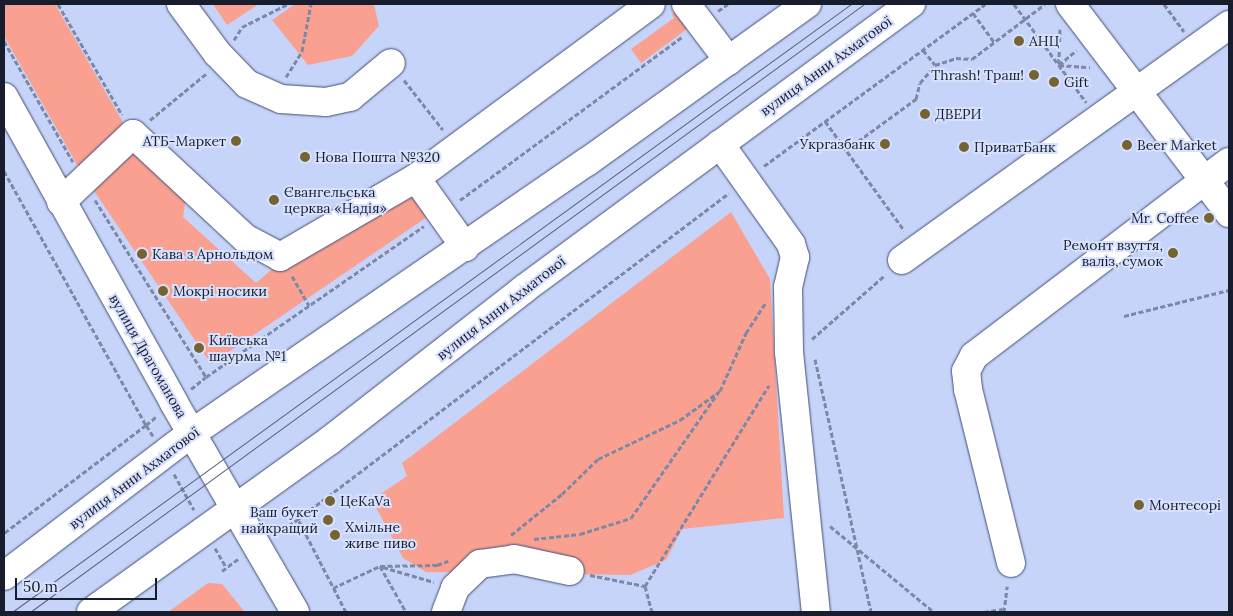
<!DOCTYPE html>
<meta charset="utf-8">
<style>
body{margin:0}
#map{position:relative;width:1233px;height:616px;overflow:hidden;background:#c7d4fa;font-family:Lora,serif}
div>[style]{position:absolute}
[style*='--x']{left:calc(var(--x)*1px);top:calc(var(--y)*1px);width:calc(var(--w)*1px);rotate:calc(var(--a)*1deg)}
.green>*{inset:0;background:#f9a091}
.path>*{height:3px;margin-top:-1.5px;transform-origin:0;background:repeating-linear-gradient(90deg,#7e88a5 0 5px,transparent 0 7.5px)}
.roads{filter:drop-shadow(0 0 1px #414d75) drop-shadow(0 0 1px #414d75)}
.minor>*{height:28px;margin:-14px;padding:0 14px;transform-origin:14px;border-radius:14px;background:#fff}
.major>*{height:28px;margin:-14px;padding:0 14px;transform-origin:14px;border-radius:14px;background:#fff}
.tram>*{height:1px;margin:-0.5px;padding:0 0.5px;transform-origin:0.5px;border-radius:0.5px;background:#5a627b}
.dots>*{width:14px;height:14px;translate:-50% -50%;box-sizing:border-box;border:2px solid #d7e1fe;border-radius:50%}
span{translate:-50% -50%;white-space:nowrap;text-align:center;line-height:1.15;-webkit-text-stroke:4px #d7e1fe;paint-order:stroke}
.poi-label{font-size:14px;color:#181d2e}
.left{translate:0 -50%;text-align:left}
.right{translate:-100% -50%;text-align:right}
.street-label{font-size:14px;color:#181d2e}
.frame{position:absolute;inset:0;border:5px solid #181d2e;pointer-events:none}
.scale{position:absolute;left:15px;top:578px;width:142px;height:22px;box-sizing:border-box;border:2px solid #181d2e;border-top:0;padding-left:6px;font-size:15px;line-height:18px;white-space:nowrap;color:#181d2e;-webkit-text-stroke:4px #d7e1fe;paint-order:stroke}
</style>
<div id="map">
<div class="green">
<div style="clip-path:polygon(4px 4px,55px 4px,129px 133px,83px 175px,4px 36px)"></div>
<div style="clip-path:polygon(213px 4px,259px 4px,227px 25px)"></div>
<div style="clip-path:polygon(295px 4px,374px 4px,379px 26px,352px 56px,308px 65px,272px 20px)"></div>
<div style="clip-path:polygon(679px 9px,691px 26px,641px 63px,631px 49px,674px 18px,672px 14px)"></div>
<div style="clip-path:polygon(133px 140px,187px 191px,183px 217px,256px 283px,278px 264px,414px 187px,433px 213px,211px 364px,88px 182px)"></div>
<div style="clip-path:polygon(731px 212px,770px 279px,784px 518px,682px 529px,666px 560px,630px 575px,426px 572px,403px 558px,372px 500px,407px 476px,402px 463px)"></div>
<div style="clip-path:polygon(208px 583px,222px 584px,245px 612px,168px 612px)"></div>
</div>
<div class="path">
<div style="--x:58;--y:4;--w:128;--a:60"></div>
<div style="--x:1014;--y:4;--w:122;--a:53.7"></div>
<div style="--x:1164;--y:4;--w:34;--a:54"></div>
<div style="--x:718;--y:11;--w:12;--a:-35"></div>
<div style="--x:973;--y:13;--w:36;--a:54"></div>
<div style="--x:1060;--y:29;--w:36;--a:92"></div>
<div style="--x:1059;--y:65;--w:31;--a:4"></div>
<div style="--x:234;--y:40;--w:15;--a:-58"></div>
<div style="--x:242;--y:27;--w:51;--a:-26.6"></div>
<div style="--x:4;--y:41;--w:139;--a:60.3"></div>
<div style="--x:923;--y:50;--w:19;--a:51"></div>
<div style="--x:1059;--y:65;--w:23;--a:-40"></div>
<div style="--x:286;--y:77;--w:31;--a:-58"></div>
<div style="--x:302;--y:51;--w:48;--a:-79.2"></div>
<div style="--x:404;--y:80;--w:63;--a:52"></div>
<div style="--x:150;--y:120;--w:74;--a:-39.5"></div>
<div style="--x:825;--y:121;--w:135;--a:54.1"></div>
<div style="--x:846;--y:150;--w:87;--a:-36.1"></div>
<div style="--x:916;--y:99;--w:16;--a:-76"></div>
<div style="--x:920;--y:83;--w:23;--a:-50"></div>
<div style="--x:935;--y:65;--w:22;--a:-18"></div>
<div style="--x:956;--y:58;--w:16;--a:4"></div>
<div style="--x:972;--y:59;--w:91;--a:-37"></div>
<div style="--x:764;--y:166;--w:274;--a:-36.2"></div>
<div style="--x:4;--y:171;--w:291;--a:60.8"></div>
<div style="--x:146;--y:425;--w:178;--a:142.7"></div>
<div style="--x:95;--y:200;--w:209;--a:57.9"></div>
<div style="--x:206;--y:377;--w:265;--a:-34.7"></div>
<div style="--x:460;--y:200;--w:275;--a:-36.3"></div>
<div style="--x:292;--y:276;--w:34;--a:60"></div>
<div style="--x:1124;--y:316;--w:108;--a:-13.9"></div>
<div style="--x:812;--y:339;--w:97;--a:-41.2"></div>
<div style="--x:815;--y:359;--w:259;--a:77.5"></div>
<div style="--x:191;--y:389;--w:19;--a:-39"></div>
<div style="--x:153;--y:436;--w:13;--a:-122"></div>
<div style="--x:146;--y:425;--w:14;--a:-39"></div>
<div style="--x:174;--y:474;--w:41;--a:60.9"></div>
<div style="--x:830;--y:526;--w:135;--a:39.6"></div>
<div style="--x:276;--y:534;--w:27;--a:-34"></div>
<div style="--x:511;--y:535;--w:65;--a:-38.8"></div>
<div style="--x:562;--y:494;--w:50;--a:-44.2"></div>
<div style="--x:598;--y:459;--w:91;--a:-25.4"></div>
<div style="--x:680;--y:420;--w:49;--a:-35.9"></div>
<div style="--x:720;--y:391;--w:64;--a:-65.9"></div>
<div style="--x:746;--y:333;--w:35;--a:-57"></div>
<div style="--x:534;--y:539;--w:46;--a:-6.2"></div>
<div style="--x:580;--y:534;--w:53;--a:-17.4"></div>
<div style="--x:631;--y:518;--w:152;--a:-55.2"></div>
<div style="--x:215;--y:548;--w:22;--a:60"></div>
<div style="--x:380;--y:566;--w:53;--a:60.5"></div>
<div style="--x:383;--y:567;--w:53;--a:16.4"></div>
<div style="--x:222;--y:571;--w:21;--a:-37"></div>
<div style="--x:590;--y:575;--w:56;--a:11.3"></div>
<div style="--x:645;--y:586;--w:27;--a:75"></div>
<div style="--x:645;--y:586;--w:236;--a:-58.3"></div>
<div style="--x:333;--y:588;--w:52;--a:-25.1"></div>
<div style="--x:380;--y:566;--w:57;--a:-1"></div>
<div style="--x:437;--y:565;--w:12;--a:-20"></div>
<div style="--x:346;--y:612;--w:105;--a:-117.3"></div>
<div style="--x:298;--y:519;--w:540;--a:-37.1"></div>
<div style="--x:984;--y:612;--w:19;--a:-9"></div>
<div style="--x:1004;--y:612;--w:26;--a:-83"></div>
</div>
<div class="roads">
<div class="minor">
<div style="--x:181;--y:4;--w:61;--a:53.7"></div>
<div style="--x:217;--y:53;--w:43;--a:45.9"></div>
<div style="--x:247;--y:84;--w:37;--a:24"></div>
<div style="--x:281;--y:99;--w:45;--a:3.8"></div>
<div style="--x:326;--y:102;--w:25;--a:-12"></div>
<div style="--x:350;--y:97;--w:53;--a:-39.7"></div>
<div style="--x:686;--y:4;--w:71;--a:53"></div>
<div style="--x:1070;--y:4;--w:263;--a:52.7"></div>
<div style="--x:4;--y:97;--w:350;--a:60.9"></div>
<div style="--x:174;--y:403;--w:241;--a:59.9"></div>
<div style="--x:720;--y:144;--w:123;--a:54.6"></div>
<div style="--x:791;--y:244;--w:14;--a:73"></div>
<div style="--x:795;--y:257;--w:31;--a:103"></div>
<div style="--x:788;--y:287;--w:65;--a:89.1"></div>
<div style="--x:789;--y:352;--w:261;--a:84.1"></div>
<div style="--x:416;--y:178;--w:85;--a:54.6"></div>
<div style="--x:61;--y:202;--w:99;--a:-43.4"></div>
<div style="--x:133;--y:134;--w:153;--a:42.9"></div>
<div style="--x:245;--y:238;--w:40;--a:28"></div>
<div style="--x:280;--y:257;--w:157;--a:-30.2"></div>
<div style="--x:416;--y:178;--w:292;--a:-36.5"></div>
<div style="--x:902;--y:260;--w:403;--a:-35.7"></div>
<div style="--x:1011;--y:563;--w:179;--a:-103.9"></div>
<div style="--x:968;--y:389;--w:18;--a:-96"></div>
<div style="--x:966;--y:371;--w:17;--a:-62"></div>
<div style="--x:974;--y:356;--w:320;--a:-37.3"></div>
<div style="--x:446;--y:612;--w:26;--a:-69"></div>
<div style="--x:455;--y:588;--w:35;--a:-44"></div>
<div style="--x:480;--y:564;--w:34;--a:-8"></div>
<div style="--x:514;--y:559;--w:57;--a:12.1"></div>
</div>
<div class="major">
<div style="--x:4;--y:576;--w:236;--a:-37.3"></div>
<div style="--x:192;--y:433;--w:479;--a:-34.5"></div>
<div style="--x:587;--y:162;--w:271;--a:-35.7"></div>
<div style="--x:91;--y:612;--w:293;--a:-35.7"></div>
<div style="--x:329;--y:441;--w:247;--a:-37.9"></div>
<div style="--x:524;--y:289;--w:481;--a:-36.4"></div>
</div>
</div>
<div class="tram">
<div style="--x:12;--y:612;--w:1036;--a:-35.93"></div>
<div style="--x:30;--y:612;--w:1032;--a:-36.09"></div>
</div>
<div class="dots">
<div style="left:1019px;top:41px;background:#756331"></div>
<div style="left:1034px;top:75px;background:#756331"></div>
<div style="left:1054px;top:82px;background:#756331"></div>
<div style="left:925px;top:114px;background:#756331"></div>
<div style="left:236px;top:141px;background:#756331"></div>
<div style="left:885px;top:144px;background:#756331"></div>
<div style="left:1127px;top:145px;background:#756331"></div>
<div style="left:964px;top:147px;background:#756331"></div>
<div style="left:305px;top:157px;background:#756331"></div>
<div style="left:274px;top:200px;background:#756331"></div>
<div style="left:1209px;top:218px;background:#756331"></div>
<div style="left:1173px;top:253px;background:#756331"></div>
<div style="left:142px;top:254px;background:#756331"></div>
<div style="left:163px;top:291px;background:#756331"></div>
<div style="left:199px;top:348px;background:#756331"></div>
<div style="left:330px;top:501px;background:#756331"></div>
<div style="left:1139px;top:505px;background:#756331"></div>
<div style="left:328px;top:520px;background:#756331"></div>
<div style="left:335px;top:535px;background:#756331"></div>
</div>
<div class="poi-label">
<span class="left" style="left:1029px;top:41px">АНЦ</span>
<span class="right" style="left:1024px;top:75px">Thrash! Траш!</span>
<span class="left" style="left:1064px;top:82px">Gift</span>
<span class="left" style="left:935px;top:114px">ДВЕРИ</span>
<span class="right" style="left:226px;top:141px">АТБ-Маркет</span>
<span class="right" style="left:875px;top:144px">Укргазбанк</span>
<span class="left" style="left:1137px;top:145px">Beer Market</span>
<span class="left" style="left:974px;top:147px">ПриватБанк</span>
<span class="left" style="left:315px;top:157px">Нова Пошта №320</span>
<span class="left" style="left:284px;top:200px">Євангельська<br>церква «Надія»</span>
<span class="right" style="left:1199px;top:218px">Mr. Coffee</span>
<span class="right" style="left:1163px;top:253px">Ремонт взуття,<br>валіз, сумок</span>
<span class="left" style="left:152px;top:254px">Кава з Арнольдом</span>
<span class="left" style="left:173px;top:291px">Мокрі носики</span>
<span class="left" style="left:209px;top:348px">Київська<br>шаурма №1</span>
<span class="left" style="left:340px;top:501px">ЦеKaVa</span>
<span class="left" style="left:1149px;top:505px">Монтесорі</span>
<span class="right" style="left:318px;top:520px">Ваш букет<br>найкращий</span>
<span class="left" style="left:345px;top:535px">Хмільне<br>живе пиво</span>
</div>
<div class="street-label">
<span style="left:826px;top:66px;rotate:-36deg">вулиця Анни Ахматової</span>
<span style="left:501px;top:308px;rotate:-38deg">вулиця Анни Ахматової</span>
<span style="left:148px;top:356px;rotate:60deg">вулиця Драгоманова</span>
<span style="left:134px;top:478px;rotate:-37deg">вулиця Анни Ахматової</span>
</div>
<div class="frame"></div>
<div class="scale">50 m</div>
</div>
